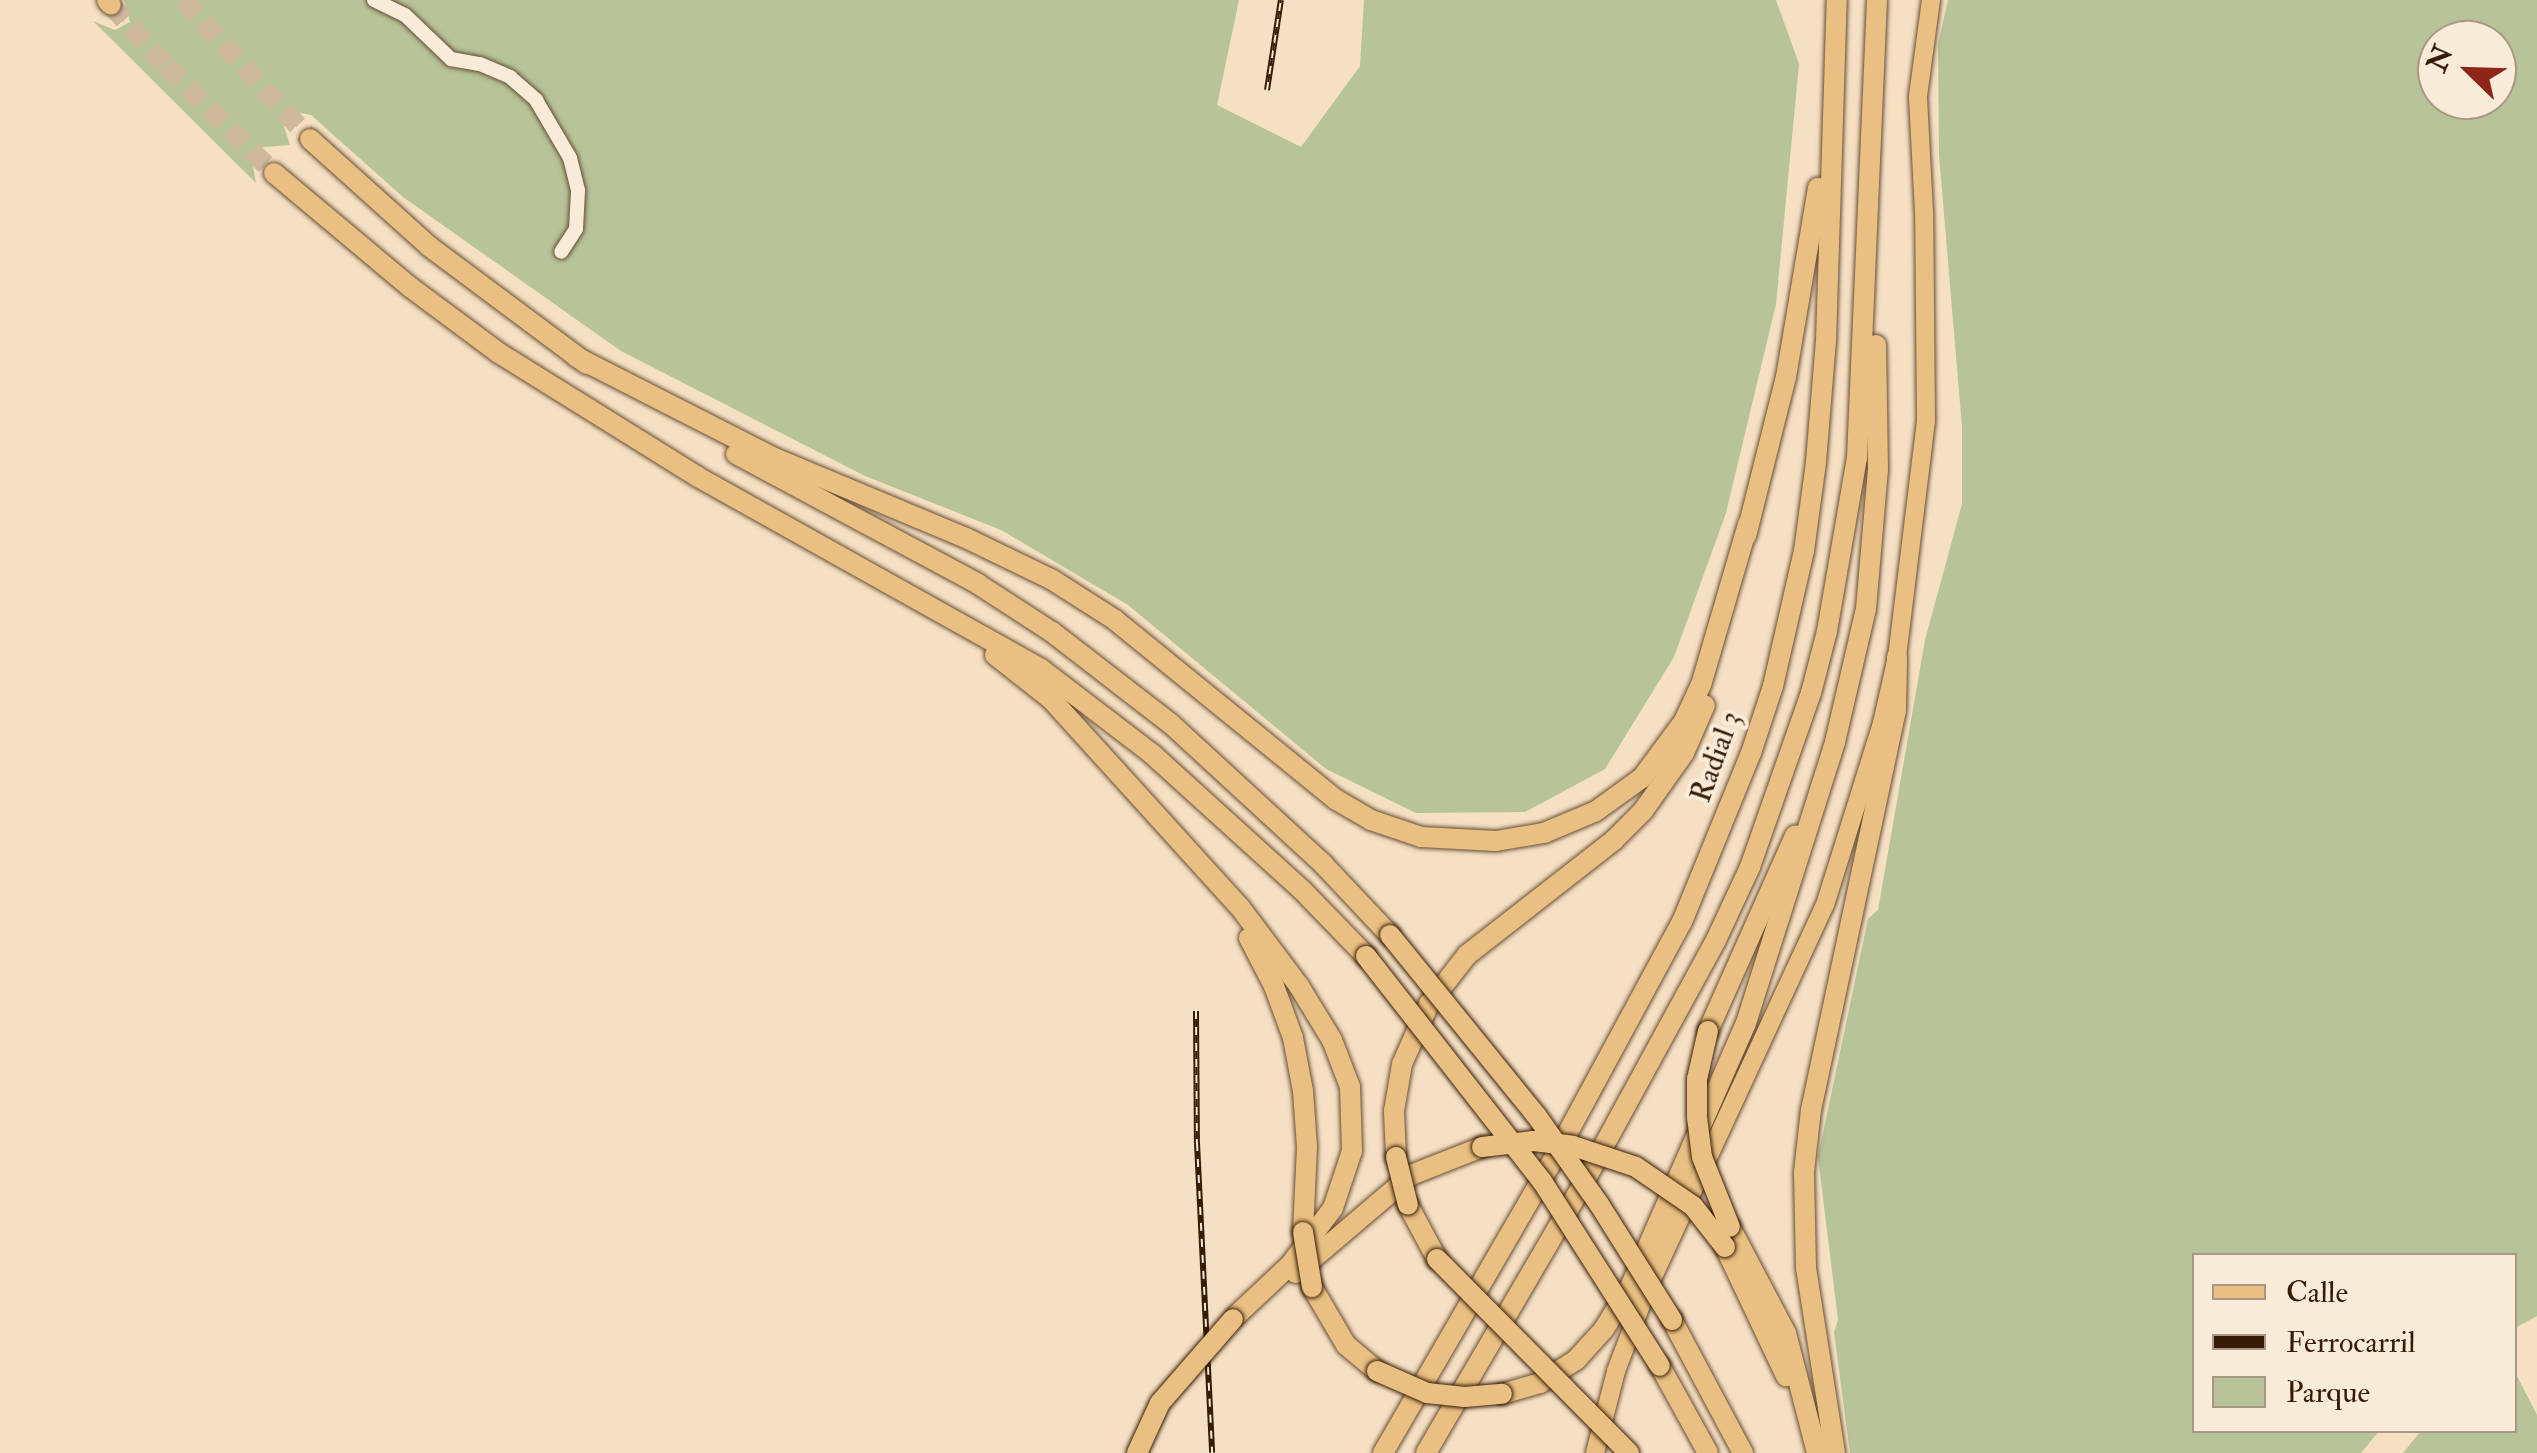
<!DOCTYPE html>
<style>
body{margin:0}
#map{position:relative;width:2537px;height:1453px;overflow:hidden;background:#f5e0c3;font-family:"IM FELL Double Pica",serif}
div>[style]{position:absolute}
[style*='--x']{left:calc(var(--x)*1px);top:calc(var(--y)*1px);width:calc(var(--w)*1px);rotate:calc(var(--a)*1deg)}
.green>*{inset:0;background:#b7c398}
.highway-tunnel>*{height:20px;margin-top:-10px;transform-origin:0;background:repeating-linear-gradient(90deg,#cfb99d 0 20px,transparent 0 30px)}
.roads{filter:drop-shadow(0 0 2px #664d35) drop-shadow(0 0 2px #664d35)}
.minor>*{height:14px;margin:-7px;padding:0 7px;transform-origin:7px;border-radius:7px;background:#f8ebd8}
.major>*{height:18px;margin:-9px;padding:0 9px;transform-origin:9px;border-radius:9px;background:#eac082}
.highway>*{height:20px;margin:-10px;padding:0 10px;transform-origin:10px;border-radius:10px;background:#eac082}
.rail>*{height:6px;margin-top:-3px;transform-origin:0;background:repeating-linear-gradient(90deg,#f8ebd8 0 8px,#361c06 0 16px);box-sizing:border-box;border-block:2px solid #361c06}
.bridges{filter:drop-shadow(0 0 2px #361c06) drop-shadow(0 0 2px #361c06)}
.highway-bridge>*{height:20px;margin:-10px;padding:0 10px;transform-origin:10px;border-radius:10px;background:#eac082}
span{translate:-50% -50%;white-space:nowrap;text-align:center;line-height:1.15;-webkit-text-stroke:8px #f8ebd8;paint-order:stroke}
.street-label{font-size:30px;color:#361c06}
.legend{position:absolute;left:2192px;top:1253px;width:325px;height:180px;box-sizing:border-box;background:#f8ebd8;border:2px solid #aa9884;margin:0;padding:12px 18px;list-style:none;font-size:30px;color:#361c06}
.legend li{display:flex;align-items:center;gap:20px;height:50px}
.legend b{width:50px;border:2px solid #aa9884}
.north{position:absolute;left:2417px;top:20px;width:100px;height:100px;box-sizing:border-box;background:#f8ebd8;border:2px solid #aa9884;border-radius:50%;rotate:293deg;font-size:28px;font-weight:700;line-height:40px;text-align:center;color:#361c06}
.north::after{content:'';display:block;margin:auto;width:35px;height:45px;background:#8f2418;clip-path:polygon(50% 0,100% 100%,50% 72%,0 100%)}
</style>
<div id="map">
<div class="green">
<div style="clip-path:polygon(124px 0,1239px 0,1217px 105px,1301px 147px,1360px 66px,1364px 0,1776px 0,1799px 64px,1776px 304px,1726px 513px,1674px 657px,1605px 769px,1525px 812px,1416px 813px,1326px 769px,1128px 605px,1001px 530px,865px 476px,621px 351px,403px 197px,311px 115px,289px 111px,282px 120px,290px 145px,263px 147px,252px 159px,256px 183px,93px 21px,115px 30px,130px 22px)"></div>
<div style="clip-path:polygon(evenodd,1948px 0,2537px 0,2537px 1316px,2515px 1328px,2514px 1256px,2194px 1256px,2194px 1430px,2379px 1431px,2361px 1453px,1850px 1453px,1834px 1332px,1838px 1320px,1818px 1157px,1868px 919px,1878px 910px,1925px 640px,1962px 504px,1962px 427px,1939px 155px,1938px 44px,1948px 0,2437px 40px,2497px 40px,2497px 100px,2437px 100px,2437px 40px)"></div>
<div style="clip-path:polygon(2515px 1372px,2537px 1415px,2537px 1453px,2403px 1453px,2421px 1431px,2514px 1430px)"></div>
</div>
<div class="highway-tunnel">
<div style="--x:183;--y:0;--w:188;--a:47.6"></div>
<div style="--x:111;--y:5;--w:82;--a:48"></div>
<div style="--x:166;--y:66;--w:152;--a:44.7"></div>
</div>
<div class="roads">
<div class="minor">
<div style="--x:374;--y:0;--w:34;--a:26"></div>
<div style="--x:405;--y:15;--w:64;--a:43.7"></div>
<div style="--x:451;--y:59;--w:29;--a:10"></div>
<div style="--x:480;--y:64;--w:33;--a:23"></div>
<div style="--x:510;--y:77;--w:35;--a:41"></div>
<div style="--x:536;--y:100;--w:67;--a:59.6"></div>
<div style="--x:570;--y:158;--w:34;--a:76"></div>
<div style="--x:578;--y:191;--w:38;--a:93"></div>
<div style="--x:576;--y:229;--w:27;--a:123"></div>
</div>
<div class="major">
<div style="--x:1595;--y:1453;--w:85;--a:-75.6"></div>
<div style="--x:1616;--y:1371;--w:85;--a:-69.2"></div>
<div style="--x:1646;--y:1292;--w:426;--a:-65.2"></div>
<div style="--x:1825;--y:905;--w:191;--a:-72.6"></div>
<div style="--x:1882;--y:723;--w:68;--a:-77.2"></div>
<div style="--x:1897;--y:657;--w:237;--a:-83"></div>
<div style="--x:1926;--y:422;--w:210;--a:-90.5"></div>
<div style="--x:1924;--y:212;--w:116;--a:-93"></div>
<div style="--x:1918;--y:96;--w:97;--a:-82.3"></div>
</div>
<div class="highway">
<div style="--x:107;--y:0;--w:6;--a:51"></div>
<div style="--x:310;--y:139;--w:161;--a:42"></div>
<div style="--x:430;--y:247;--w:196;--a:36.7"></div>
<div style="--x:274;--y:173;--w:177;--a:40"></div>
<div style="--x:410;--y:287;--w:111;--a:36.6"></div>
<div style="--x:499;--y:353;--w:234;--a:31.9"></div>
<div style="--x:698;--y:477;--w:393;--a:29.2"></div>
<div style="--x:1041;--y:669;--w:140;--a:37.4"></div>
<div style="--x:1152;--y:754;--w:202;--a:42.2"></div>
<div style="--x:1302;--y:890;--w:92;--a:45.9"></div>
<div style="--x:576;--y:357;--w:218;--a:27"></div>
<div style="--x:770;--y:456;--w:212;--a:22.7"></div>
<div style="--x:966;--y:538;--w:94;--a:25.8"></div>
<div style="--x:1051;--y:579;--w:76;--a:32.6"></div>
<div style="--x:1115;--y:620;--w:284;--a:39.1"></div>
<div style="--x:1335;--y:799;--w:42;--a:30.3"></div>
<div style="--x:1371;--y:820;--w:53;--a:18.8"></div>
<div style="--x:1421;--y:837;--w:75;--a:3.1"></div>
<div style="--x:1496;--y:841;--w:49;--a:-9.5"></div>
<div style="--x:1544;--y:833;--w:56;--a:-22.9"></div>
<div style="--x:1596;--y:811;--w:57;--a:-35.7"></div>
<div style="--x:1642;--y:778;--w:71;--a:-53.6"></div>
<div style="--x:1684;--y:721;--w:40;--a:-65"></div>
<div style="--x:1701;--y:685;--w:168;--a:-73.7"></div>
<div style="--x:736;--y:454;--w:275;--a:28.2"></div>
<div style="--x:978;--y:584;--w:88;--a:33"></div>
<div style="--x:1052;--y:632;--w:150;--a:37.7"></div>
<div style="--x:1171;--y:724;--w:207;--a:42.6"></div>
<div style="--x:1323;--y:864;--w:98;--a:46.7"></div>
<div style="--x:1746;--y:536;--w:164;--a:-75.9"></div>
<div style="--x:1786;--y:377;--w:192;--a:-80.4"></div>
<div style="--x:995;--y:655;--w:71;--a:38.2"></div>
<div style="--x:1051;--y:699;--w:280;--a:47.8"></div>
<div style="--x:1239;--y:906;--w:100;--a:53.1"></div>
<div style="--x:1299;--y:986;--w:63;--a:58.6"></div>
<div style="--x:1332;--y:1040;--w:50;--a:69"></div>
<div style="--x:1350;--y:1087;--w:64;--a:88.2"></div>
<div style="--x:1352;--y:1151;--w:60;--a:108.4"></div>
<div style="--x:1333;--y:1208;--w:71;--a:127"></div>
<div style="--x:1290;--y:1265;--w:73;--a:136.7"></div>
<div style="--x:1249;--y:938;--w:54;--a:62.5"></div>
<div style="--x:1274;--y:986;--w:55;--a:69.9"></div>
<div style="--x:1293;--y:1038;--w:54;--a:79.3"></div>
<div style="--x:1303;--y:1091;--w:56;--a:85.9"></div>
<div style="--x:1307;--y:1147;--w:85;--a:92.7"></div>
<div style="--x:1708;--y:1031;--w:214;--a:-66"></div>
<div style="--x:1396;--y:1157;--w:46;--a:-92.5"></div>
<div style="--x:1394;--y:1111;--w:48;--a:-80.3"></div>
<div style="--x:1402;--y:1064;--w:66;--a:-65.8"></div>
<div style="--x:1429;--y:1004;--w:62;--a:-52.2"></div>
<div style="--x:1467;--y:955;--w:187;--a:-38"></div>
<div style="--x:1614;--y:840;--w:41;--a:-45"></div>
<div style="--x:1643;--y:811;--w:71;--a:-54.7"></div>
<div style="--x:1684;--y:753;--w:52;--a:-66.4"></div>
<div style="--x:1408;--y:1205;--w:61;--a:61.8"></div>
<div style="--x:1730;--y:1227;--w:120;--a:62.2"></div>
<div style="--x:1786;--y:1333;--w:124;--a:75.5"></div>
<div style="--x:1725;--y:1247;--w:143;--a:64.7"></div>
<div style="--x:1296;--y:1273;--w:151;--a:-40.4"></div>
<div style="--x:1411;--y:1175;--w:76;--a:-21.5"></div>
<div style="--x:1312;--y:1287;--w:67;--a:59.6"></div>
<div style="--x:1346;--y:1345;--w:40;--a:40"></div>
<div style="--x:1672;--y:1320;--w:151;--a:61.9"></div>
<div style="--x:1660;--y:1366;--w:99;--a:61.1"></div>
<div style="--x:1502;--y:1394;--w:40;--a:-16"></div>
<div style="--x:1540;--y:1383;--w:43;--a:-32.6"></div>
<div style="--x:1576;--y:1360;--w:42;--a:-47.9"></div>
<div style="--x:1604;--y:1329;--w:52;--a:-58.5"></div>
<div style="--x:1631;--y:1285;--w:286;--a:-66.3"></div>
<div style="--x:1746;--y:1023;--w:295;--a:-72.4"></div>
<div style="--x:1835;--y:742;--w:137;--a:-76.9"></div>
<div style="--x:1866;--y:609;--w:140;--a:-85.1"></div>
<div style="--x:1878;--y:470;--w:125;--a:-90.9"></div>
<div style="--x:1383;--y:1453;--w:337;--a:-59.9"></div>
<div style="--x:1552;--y:1162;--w:273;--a:-61.6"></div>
<div style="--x:1682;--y:922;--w:183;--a:-67.8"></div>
<div style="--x:1751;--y:753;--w:71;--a:-71.8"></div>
<div style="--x:1773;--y:686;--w:139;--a:-77.1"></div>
<div style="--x:1804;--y:551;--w:90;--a:-82.3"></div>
<div style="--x:1816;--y:462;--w:121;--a:-85.3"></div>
<div style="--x:1826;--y:341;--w:341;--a:-88.2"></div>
<div style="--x:1426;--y:1453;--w:299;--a:-59.7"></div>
<div style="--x:1577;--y:1195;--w:290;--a:-61.4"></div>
<div style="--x:1716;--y:940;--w:81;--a:-65"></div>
<div style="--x:1750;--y:867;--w:184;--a:-70.7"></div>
<div style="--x:1811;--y:693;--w:64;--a:-75.5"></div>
<div style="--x:1827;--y:631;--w:176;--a:-80.2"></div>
<div style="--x:1857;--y:458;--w:458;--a:-87.5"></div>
<div style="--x:1835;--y:1453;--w:187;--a:-98.9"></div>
<div style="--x:1806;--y:1268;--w:96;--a:-91.2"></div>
<div style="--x:1804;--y:1172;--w:62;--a:-83.6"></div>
<div style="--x:1811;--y:1110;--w:408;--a:-78"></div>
<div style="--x:1896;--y:711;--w:54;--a:-88.9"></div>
</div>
</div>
<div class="rail">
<div style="--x:1267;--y:90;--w:91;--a:-81.2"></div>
<div style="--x:1196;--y:1011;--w:132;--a:89.6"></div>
<div style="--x:1197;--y:1143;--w:310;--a:87.2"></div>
</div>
<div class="bridges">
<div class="highway-bridge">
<div style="--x:1390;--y:935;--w:232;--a:51"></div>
<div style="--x:1536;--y:1115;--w:109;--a:54.7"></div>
<div style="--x:1599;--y:1204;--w:137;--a:57.8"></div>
<div style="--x:1366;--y:956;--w:286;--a:52"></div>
<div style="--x:1542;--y:1181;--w:219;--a:57.5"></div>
<div style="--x:1708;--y:1031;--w:49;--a:102.9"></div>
<div style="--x:1697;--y:1079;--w:38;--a:90"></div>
<div style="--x:1697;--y:1117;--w:40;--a:82.9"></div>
<div style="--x:1702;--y:1157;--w:75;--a:68.2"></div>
<div style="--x:1482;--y:1147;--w:52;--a:-6.6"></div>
<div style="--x:1534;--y:1141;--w:39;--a:7"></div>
<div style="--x:1573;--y:1146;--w:66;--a:18.4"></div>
<div style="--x:1636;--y:1167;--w:69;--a:34.4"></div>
<div style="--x:1693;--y:1206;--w:52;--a:52"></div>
<div style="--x:1396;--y:1157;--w:49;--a:76"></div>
<div style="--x:1303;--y:1232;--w:56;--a:80.7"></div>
<div style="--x:1437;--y:1259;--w:273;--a:45.3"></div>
<div style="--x:1377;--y:1371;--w:55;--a:23.7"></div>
<div style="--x:1427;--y:1393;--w:38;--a:6"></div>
<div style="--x:1465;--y:1397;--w:37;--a:-5"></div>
<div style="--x:1137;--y:1453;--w:55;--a:-65.3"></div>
<div style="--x:1160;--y:1403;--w:111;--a:-49"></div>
</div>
</div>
<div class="street-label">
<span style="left:1716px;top:757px;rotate:-70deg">Radial 3</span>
</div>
<ul class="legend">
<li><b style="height:12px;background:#eac082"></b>Calle</li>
<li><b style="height:12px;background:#361c06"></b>Ferrocarril</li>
<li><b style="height:28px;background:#b7c398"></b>Parque</li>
</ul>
<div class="north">N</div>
</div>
